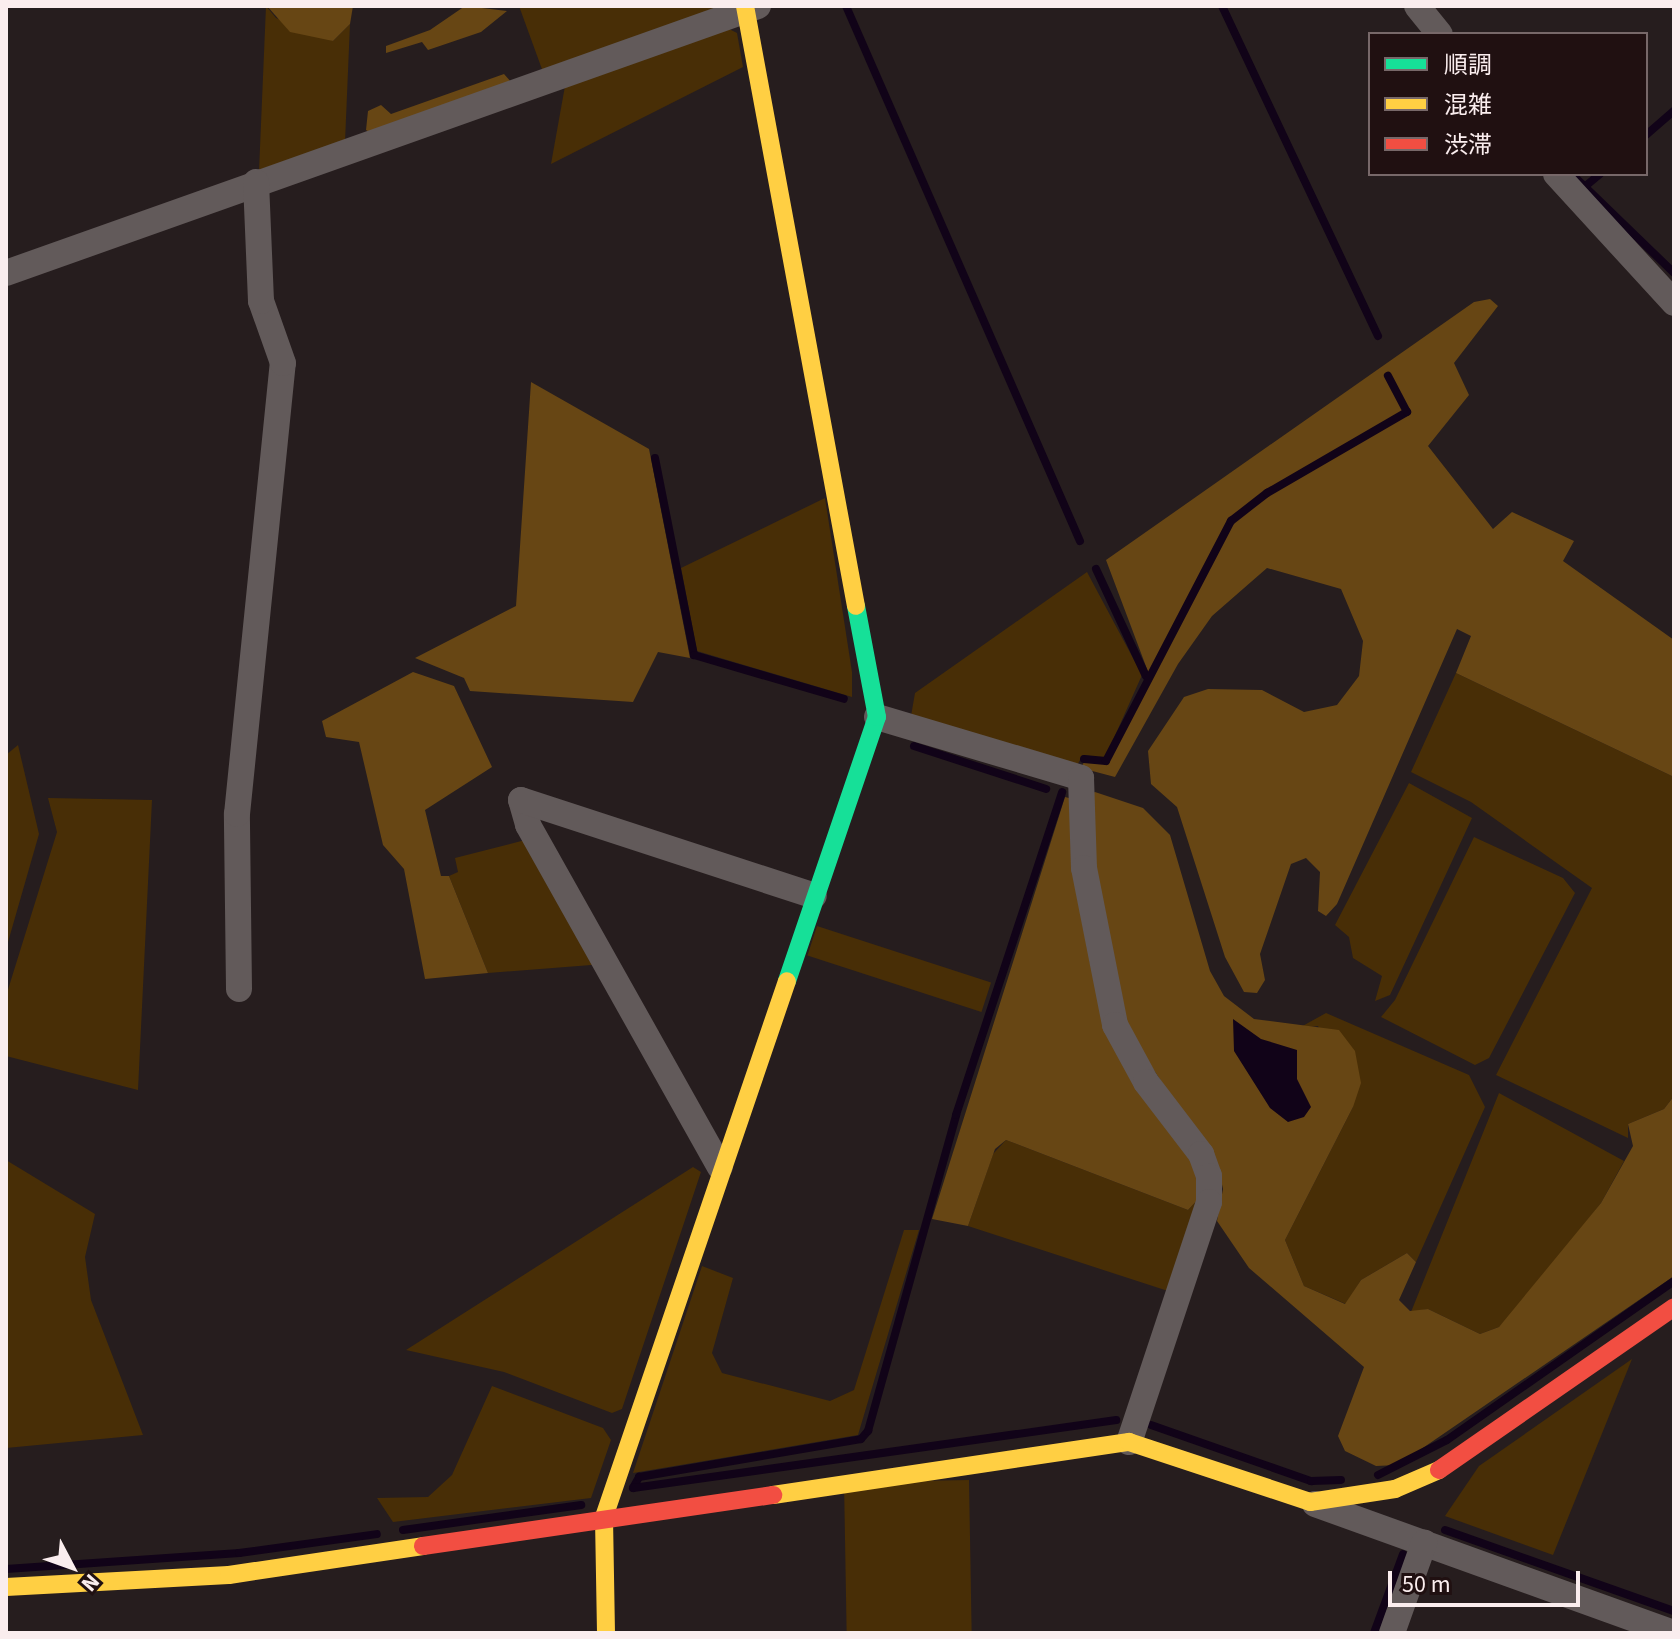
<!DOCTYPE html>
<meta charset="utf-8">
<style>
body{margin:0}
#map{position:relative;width:1680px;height:1639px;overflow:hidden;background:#261d1e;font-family:"Source Sans 3","Noto Sans JP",sans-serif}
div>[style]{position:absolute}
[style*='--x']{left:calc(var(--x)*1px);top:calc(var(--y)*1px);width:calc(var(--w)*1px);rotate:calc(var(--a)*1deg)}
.green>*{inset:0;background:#482e06;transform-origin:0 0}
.forest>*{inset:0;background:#674614}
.water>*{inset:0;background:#110318}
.stream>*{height:8px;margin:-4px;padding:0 4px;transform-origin:4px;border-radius:4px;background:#110318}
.street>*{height:26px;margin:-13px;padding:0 13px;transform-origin:13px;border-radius:13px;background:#625a5a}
.fast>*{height:18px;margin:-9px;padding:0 9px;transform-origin:9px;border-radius:9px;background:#16e098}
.slow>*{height:18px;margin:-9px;padding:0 9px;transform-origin:9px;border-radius:9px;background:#ffcf43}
.jam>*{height:18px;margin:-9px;padding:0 9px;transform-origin:9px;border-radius:9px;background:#f24e42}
span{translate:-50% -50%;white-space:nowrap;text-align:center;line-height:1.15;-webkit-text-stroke:6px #201011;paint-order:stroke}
.frame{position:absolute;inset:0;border:8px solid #faedee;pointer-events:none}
.legend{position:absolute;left:1368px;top:32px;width:280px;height:144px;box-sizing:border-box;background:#201011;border:2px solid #776869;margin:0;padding:10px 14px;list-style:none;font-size:24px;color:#faedee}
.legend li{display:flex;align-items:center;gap:16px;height:40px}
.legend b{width:40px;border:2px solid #776869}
.north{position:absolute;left:32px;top:1527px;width:80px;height:80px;-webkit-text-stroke:6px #201011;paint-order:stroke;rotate:131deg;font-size:22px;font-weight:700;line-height:32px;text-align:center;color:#faedee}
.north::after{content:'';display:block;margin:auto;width:28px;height:36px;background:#faedee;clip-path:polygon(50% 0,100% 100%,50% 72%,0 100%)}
.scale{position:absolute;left:1388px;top:1571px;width:192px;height:36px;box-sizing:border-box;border:4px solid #faedee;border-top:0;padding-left:10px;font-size:24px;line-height:28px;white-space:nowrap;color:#faedee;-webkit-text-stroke:6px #201011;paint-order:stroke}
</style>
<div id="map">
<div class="green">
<div style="clip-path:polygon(266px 6px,276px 18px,333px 41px,350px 24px,345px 142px,259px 171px)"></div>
<div style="clip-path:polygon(519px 6px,723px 6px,543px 72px)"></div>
<div style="clip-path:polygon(725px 27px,737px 33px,743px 67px,551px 164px,565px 86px)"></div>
<div style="clip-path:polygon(825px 498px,852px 672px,852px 697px,697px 651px,681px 568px)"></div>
<div style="clip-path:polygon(1087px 572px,1142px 675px,1105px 758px,1083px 755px,1076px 767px,911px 716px,915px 693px)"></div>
<div style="clip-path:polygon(1456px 673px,1674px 777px,1674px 1096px,1664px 1109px,1628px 1124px,1628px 1138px,1496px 1075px,1592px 888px,1471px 802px,1411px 772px)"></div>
<div style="clip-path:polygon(18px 745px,39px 834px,6px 949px,6px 755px)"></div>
<div style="clip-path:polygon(1409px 783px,1472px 818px,1390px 995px,1375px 1001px,1382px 976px,1353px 958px,1349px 937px,1335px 925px)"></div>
<div style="clip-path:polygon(48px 798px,152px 800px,138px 1090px,6px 1056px,6px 996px,57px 832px)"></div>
<div style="clip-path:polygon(1474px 837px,1563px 878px,1575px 893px,1489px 1058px,1475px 1065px,1381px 1017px,1395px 1000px)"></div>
<div style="clip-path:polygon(529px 839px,604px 964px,488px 973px,449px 876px,458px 872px,455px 858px)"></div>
<div style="left:817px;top:926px;width:183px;height:31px;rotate:18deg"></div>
<div style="clip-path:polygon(1326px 1013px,1469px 1075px,1485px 1107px,1416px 1262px,1407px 1253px,1361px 1280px,1346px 1304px,1304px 1286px,1285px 1240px,1353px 1107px,1318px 1026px,1299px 1028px)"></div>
<div style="clip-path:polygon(1499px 1093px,1624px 1161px,1601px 1203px,1519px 1308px,1499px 1327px,1480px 1334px,1428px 1309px,1411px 1312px)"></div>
<div style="clip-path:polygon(1006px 1140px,1188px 1210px,1201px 1196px,1168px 1291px,968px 1226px,993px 1154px)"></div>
<div style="clip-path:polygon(6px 1160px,95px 1214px,85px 1257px,91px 1300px,143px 1435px,6px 1448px)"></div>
<div style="clip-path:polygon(693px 1167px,701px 1172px,622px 1409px,612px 1413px,504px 1372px,406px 1350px)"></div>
<div style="clip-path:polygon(904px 1230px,919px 1230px,858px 1435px,633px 1473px,702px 1266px,733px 1278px,712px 1353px,722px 1373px,830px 1401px,854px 1390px)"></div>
<div style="clip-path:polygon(1632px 1359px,1553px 1555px,1445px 1516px,1479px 1466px)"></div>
<div style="clip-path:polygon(492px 1386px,603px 1428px,611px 1440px,591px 1498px,393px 1522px,377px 1498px,428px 1497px,452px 1475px)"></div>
<div style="left:969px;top:1480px;width:153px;height:125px;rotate:89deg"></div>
</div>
<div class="forest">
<div style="clip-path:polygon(267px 6px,353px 6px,350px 24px,333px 41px,290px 32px)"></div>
<div style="clip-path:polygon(465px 6px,507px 11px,481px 32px,428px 50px,422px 42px,386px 53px,386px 46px,430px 30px)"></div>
<div style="clip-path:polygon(504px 74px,511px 82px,371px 133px,366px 130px,368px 111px,381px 105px,391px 114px)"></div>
<div style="clip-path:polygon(1490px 299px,1498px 306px,1454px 363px,1469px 395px,1428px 446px,1493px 529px,1512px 512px,1574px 541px,1563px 561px,1674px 640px,1674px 777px,1456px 673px,1471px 636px,1457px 629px,1337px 904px,1326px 916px,1318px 911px,1320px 872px,1306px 858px,1291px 864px,1260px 954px,1265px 980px,1257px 993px,1244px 992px,1225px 957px,1177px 807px,1151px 784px,1148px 751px,1184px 697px,1208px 689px,1262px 690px,1304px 712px,1337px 705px,1359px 676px,1363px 641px,1341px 589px,1267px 568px,1212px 616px,1178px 664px,1115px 777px,1081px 768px,1085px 760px,1107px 764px,1150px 677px,1106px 560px,1474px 302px)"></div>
<div style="clip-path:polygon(531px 382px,649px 449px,690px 658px,658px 652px,633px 702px,470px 691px,464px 678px,415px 658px,516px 606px)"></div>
<div style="clip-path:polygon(413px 672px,454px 686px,492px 767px,425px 810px,441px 876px,449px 876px,488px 973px,425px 979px,404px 869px,383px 845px,359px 742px,326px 737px,322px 721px)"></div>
<div style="clip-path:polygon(1095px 792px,1143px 808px,1170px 835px,1210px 971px,1224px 996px,1254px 1019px,1339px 1030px,1355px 1051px,1361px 1083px,1353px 1107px,1285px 1240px,1304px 1286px,1345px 1304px,1361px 1280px,1407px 1253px,1416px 1262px,1399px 1300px,1410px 1311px,1428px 1309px,1480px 1334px,1499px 1327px,1601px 1203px,1633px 1146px,1628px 1124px,1664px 1109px,1674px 1096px,1674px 1276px,1398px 1465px,1376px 1466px,1345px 1451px,1338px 1436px,1364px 1367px,1249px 1268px,1217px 1221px,1223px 1189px,1218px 1166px,1123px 1024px,1098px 913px,1090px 794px)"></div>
<div style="clip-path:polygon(1065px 797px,1073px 799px,1090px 963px,1192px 1157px,1201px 1196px,1188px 1210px,1006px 1140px,995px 1149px,968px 1226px,932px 1219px)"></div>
</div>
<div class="water">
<div style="clip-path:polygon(1233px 1019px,1261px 1039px,1297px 1050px,1297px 1079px,1311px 1107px,1304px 1117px,1288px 1122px,1270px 1108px,1234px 1051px)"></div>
</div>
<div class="stream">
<div style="--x:846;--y:6;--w:584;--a:66.38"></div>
<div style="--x:1222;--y:6;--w:365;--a:64.7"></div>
<div style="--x:1646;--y:135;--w:37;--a:-41"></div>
<div style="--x:1577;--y:179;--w:135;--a:44.1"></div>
<div style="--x:1588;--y:184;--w:16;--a:-40"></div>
<div style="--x:655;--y:458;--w:201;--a:78.8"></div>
<div style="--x:694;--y:655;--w:156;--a:16.3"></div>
<div style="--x:1096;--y:569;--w:118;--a:65"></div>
<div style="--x:914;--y:746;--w:139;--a:18"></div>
<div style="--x:1084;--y:759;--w:22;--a:5"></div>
<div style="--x:1106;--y:761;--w:271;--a:-62.5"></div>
<div style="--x:1231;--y:521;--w:46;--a:-37.9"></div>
<div style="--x:1267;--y:493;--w:162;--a:-30.1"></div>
<div style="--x:1407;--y:412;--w:41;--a:-117.8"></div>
<div style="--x:1151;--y:1425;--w:170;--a:19.3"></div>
<div style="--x:1311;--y:1481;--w:30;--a:-2"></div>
<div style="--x:1378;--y:1475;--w:77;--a:-26.9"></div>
<div style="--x:1447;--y:1440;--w:277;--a:-35"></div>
<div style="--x:633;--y:1488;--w:13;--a:-61"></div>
<div style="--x:639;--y:1477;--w:225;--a:-9.7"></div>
<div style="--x:861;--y:1439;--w:11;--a:-49"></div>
<div style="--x:868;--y:1431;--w:328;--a:-74.4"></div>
<div style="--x:956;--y:1115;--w:340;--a:-71.8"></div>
<div style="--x:633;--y:1488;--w:488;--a:-8"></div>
<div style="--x:403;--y:1530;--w:180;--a:-8"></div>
<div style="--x:1445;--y:1530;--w:243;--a:19.5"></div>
<div style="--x:6;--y:1569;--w:234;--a:-3.9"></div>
<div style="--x:239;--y:1553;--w:139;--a:-7.8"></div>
<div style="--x:1374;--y:1633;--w:84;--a:-69.8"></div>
</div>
<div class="street">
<div style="--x:1417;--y:6;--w:36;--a:51"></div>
<div style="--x:1556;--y:174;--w:175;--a:47.5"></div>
<div style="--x:6;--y:273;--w:798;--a:-19.55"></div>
<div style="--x:877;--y:717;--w:213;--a:16.6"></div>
<div style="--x:1081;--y:778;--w:90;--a:88.1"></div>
<div style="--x:1084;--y:868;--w:160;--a:78.8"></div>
<div style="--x:1115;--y:1025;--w:65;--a:61.5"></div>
<div style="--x:1146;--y:1082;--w:91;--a:52.6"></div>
<div style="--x:1201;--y:1154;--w:23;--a:70"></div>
<div style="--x:1209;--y:1176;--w:26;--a:90"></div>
<div style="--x:1209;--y:1202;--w:253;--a:108.4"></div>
<div style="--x:521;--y:800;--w:26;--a:74"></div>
<div style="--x:528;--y:825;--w:392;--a:60.7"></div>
<div style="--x:521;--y:800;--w:308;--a:18.1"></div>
<div style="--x:239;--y:989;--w:175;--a:-90.7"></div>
<div style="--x:237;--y:814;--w:453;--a:-84.2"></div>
<div style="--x:283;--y:363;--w:66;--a:-109.5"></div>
<div style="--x:261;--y:301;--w:119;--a:-92.4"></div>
<div style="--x:1315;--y:1504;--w:381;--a:19.8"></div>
<div style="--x:1392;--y:1633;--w:96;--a:-70.4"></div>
</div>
<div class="fast">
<div style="--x:787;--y:981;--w:279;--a:-71.2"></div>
<div style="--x:877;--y:717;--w:113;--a:-100.7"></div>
</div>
<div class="slow">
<div style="--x:745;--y:6;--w:610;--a:79.52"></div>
<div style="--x:773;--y:1495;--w:360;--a:-8.5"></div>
<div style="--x:1129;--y:1442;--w:191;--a:18.3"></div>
<div style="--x:1310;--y:1502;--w:86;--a:-8.7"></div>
<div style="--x:1395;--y:1489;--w:48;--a:-23.4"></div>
<div style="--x:6;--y:1587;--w:223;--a:-3.1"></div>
<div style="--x:229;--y:1575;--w:196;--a:-8.5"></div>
<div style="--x:606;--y:1633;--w:116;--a:-91"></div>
<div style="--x:604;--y:1517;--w:566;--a:-71.15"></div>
</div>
<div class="jam">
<div style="--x:1439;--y:1470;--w:286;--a:-34.7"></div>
<div style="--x:423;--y:1546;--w:354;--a:-8.3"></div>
</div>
<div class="frame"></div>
<ul class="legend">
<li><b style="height:10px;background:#16e098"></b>順調</li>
<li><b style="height:10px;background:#ffcf43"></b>混雑</li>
<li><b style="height:10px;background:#f24e42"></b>渋滞</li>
</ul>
<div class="north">N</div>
<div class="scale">50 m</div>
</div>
